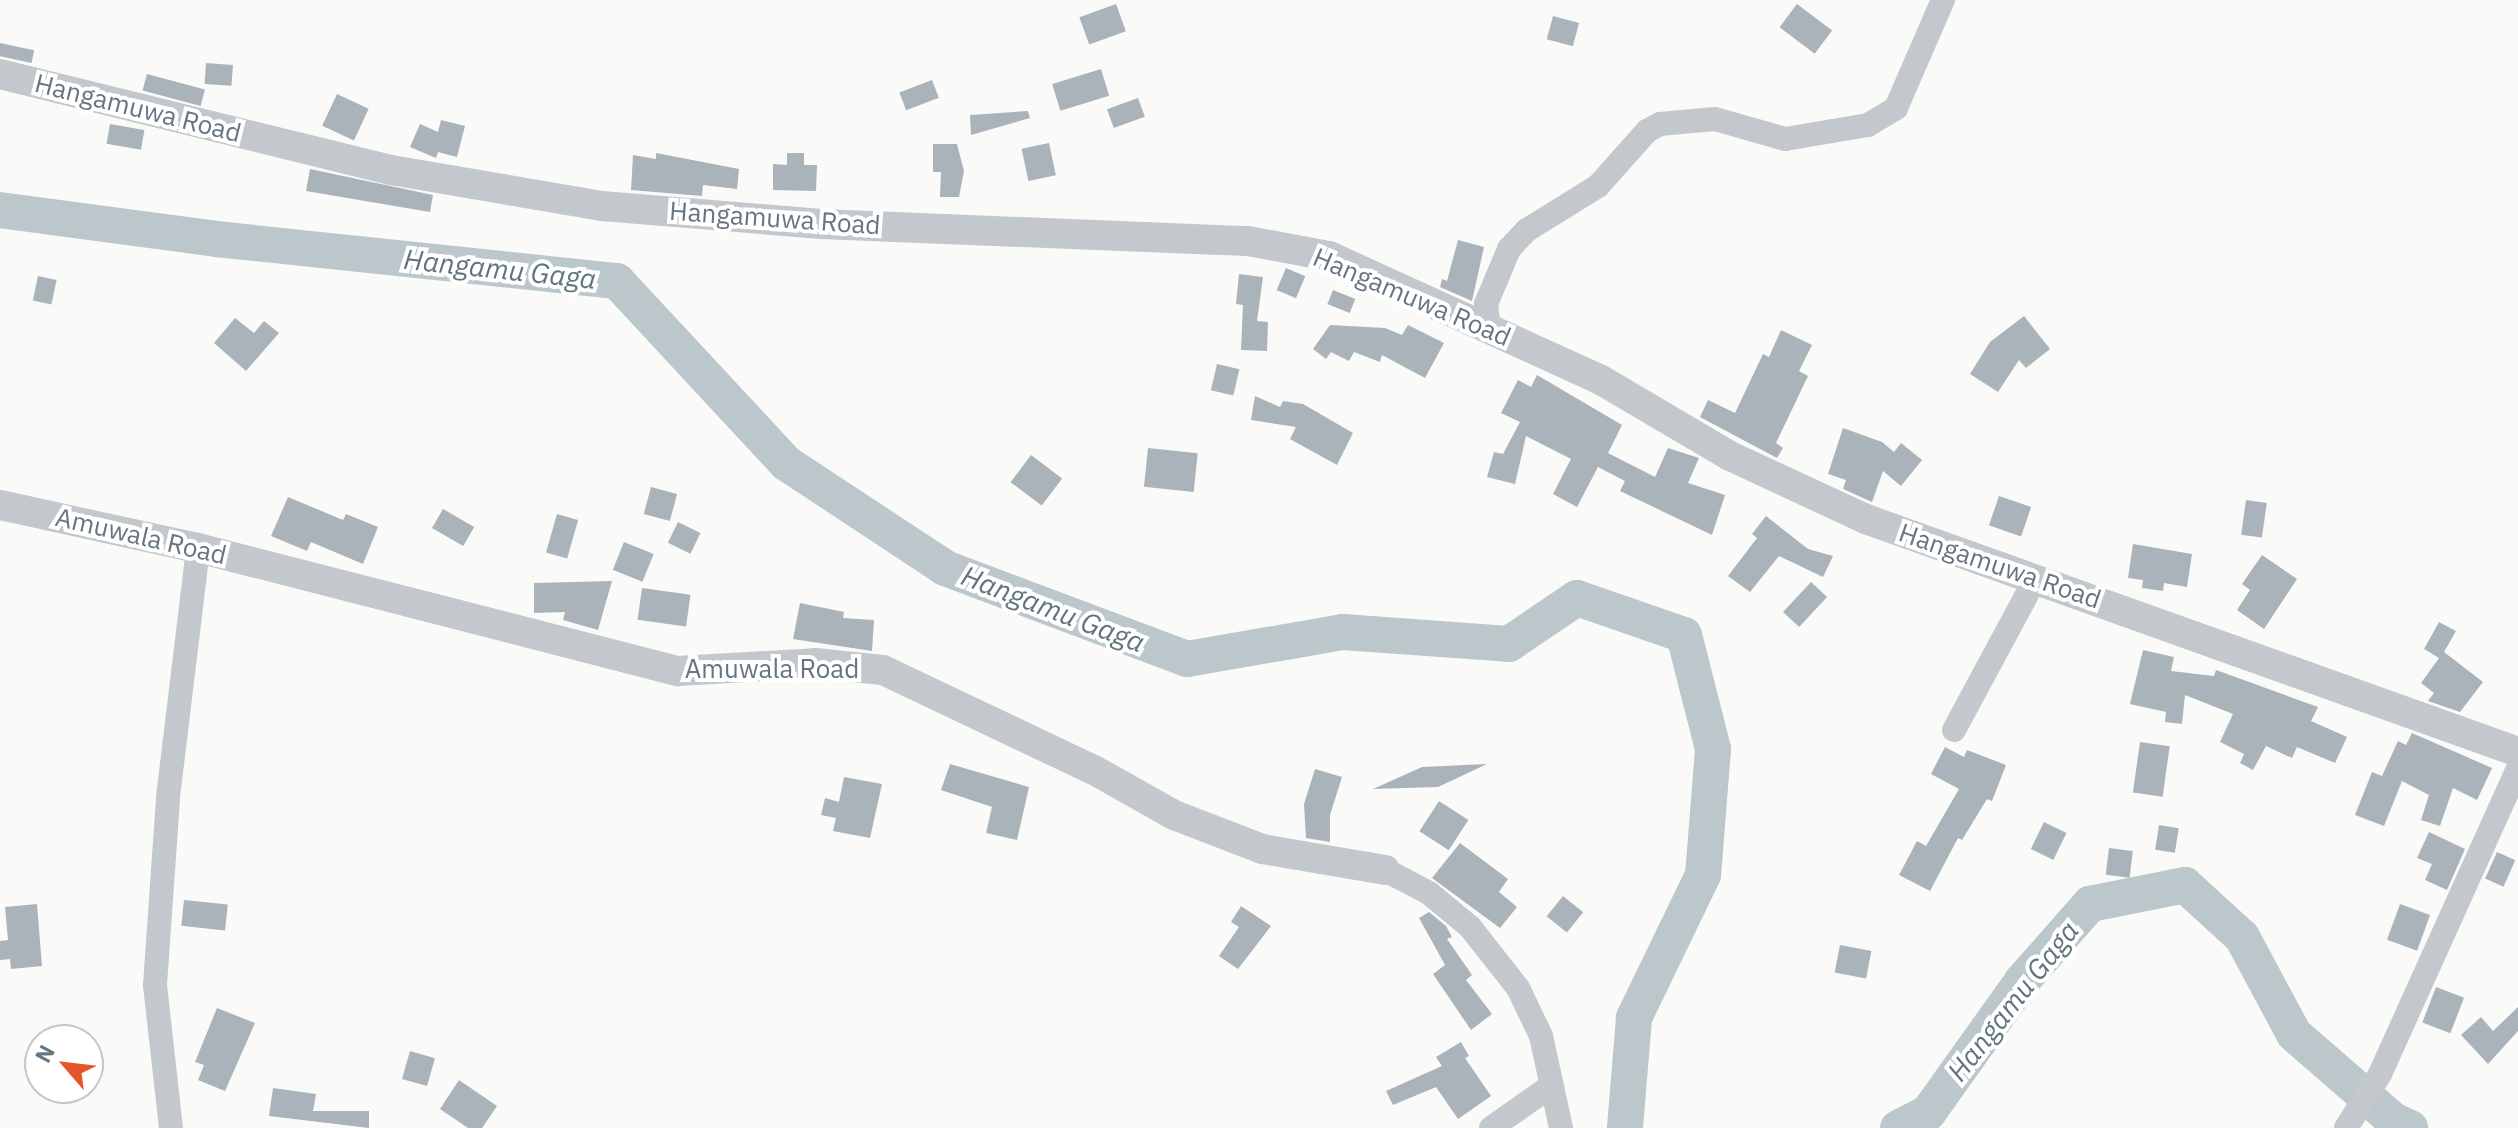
<!DOCTYPE html>
<style>
body{margin:0}
#map{position:relative;width:2518px;height:1128px;overflow:hidden;background:#fafaf8;font-family:"IBM Plex Sans",sans-serif}
div>[style]{position:absolute}
[style*='--x']{left:calc(var(--x)*1px);top:calc(var(--y)*1px);width:calc(var(--w)*1px);rotate:calc(var(--a)*1deg)}
.river>*{height:36px;margin:-18px;padding:0 18px;transform-origin:18px;border-radius:18px;background:#bbc7cb}
.building>*{inset:0;background:#aab3b9;transform-origin:0 0}
.minor>*{height:24px;margin:-12px;padding:0 12px;transform-origin:12px;border-radius:12px;background:#c3c8cc}
.tertiary>*{height:30px;margin:-15px;padding:0 15px;transform-origin:15px;border-radius:15px;background:#c3c8cc}
span{translate:-50% -50%;white-space:nowrap;text-align:center;line-height:1.15;-webkit-text-stroke:8px #fff;paint-order:stroke}
.street-label{font-size:26px;color:#657683}
.water-label{font-size:28px;color:#60757c;font-style:italic}
.north{position:absolute;left:24px;top:1024px;width:80px;height:80px;box-sizing:border-box;background:#fff;border:2px solid #c1c8cd;border-radius:50%;rotate:298deg;font-size:22px;font-weight:700;line-height:32px;text-align:center;color:#657683}
.north::after{content:'';display:block;margin:auto;width:28px;height:36px;background:#e4572e;clip-path:polygon(50% 0,100% 100%,50% 72%,0 100%)}
</style>
<div id="map">
<div class="river">
<div style="--x:0;--y:210;--w:218;--a:7.6"></div>
<div style="--x:216;--y:239;--w:403;--a:6"></div>
<div style="--x:617;--y:281;--w:248;--a:47.1"></div>
<div style="--x:786;--y:463;--w:191;--a:33.4"></div>
<div style="--x:945;--y:568;--w:259;--a:20.6"></div>
<div style="--x:1187;--y:659;--w:158;--a:-9.8"></div>
<div style="--x:1343;--y:632;--w:166;--a:4.1"></div>
<div style="--x:1509;--y:644;--w:82;--a:-34.1"></div>
<div style="--x:1577;--y:598;--w:113;--a:19.1"></div>
<div style="--x:1684;--y:635;--w:118;--a:75.7"></div>
<div style="--x:1713;--y:749;--w:126;--a:94.5"></div>
<div style="--x:1703;--y:875;--w:159;--a:115.8"></div>
<div style="--x:1634;--y:1018;--w:110;--a:94.7"></div>
<div style="--x:1898;--y:1128;--w:34;--a:-27"></div>
<div style="--x:1928;--y:1113;--w:162;--a:-54.5"></div>
<div style="--x:2022;--y:981;--w:103;--a:-48.6"></div>
<div style="--x:2090;--y:904;--w:97;--a:-11.3"></div>
<div style="--x:2185;--y:885;--w:77;--a:42.4"></div>
<div style="--x:2242;--y:937;--w:110;--a:61.8"></div>
<div style="--x:2294;--y:1034;--w:131;--a:41"></div>
<div style="--x:2393;--y:1120;--w:19;--a:25"></div>
</div>
<div class="building">
<div style="left:1116px;top:4px;width:29px;height:39px;rotate:70deg"></div>
<div style="left:1797px;top:4px;width:44px;height:29px;rotate:37deg"></div>
<div style="left:1553px;top:16px;width:27px;height:24px;rotate:15deg"></div>
<div style="left:0;top:43px;width:35px;height:13px;rotate:12deg"></div>
<div style="left:206px;top:63px;width:27px;height:21px;rotate:4deg"></div>
<div style="left:1101px;top:69px;width:28px;height:51px;rotate:73deg"></div>
<div style="left:147px;top:74px;width:60px;height:17px;rotate:15deg"></div>
<div style="left:932px;top:80px;width:19px;height:35px;rotate:69deg"></div>
<div style="left:337px;top:94px;width:35px;height:35px;rotate:25deg"></div>
<div style="left:1138px;top:98px;width:20px;height:33px;rotate:70deg"></div>
<div style="clip-path:polygon(1028px 111px,1030px 118px,971px 135px,970px 115px)"></div>
<div style="clip-path:polygon(441px 120px,465px 126px,457px 157px,438px 152px,436px 158px,410px 147px,420px 124px,438px 132px)"></div>
<div style="left:110px;top:124px;width:35px;height:20px;rotate:10deg"></div>
<div style="left:1049px;top:143px;width:33px;height:28px;rotate:78deg"></div>
<div style="clip-path:polygon(933px 144px,957px 144px,964px 171px,959px 197px,940px 197px,941px 172px,933px 172px)"></div>
<div style="clip-path:polygon(656px 153px,739px 169px,737px 189px,703px 185px,702px 196px,631px 190px,633px 155px,656px 159px)"></div>
<div style="clip-path:polygon(787px 153px,804px 153px,804px 165px,817px 165px,816px 191px,773px 190px,773px 164px,787px 165px)"></div>
<div style="clip-path:polygon(310px 169px,433px 195px,430px 212px,306px 191px)"></div>
<div style="clip-path:polygon(1458px 240px,1484px 247px,1472px 301px,1440px 287px,1442px 279px,1447px 281px)"></div>
<div style="left:1286px;top:268px;width:21px;height:24px;rotate:23deg"></div>
<div style="clip-path:polygon(1239px 274px,1263px 277px,1257px 321px,1268px 322px,1267px 351px,1241px 350px,1243px 305px,1236px 304px)"></div>
<div style="left:38px;top:276px;width:19px;height:25px;rotate:12deg"></div>
<div style="left:1333px;top:290px;width:24px;height:15px;rotate:22deg"></div>
<div style="clip-path:polygon(2024px 316px,2050px 349px,2026px 368px,2019px 360px,1998px 392px,1970px 374px,1990px 342px)"></div>
<div style="clip-path:polygon(235px 318px,254px 333px,264px 321px,279px 333px,246px 371px,214px 343px)"></div>
<div style="clip-path:polygon(1330px 325px,1385px 328px,1402px 335px,1408px 325px,1444px 343px,1425px 378px,1382px 355px,1380px 362px,1354px 352px,1349px 361px,1331px 352px,1326px 359px,1313px 349px)"></div>
<div style="clip-path:polygon(1781px 330px,1812px 345px,1799px 371px,1808px 376px,1776px 443px,1783px 448px,1777px 458px,1700px 417px,1708px 400px,1735px 413px,1763px 354px,1769px 357px)"></div>
<div style="left:1217px;top:364px;width:23px;height:27px;rotate:13deg"></div>
<div style="clip-path:polygon(1537px 375px,1622px 425px,1608px 453px,1655px 477px,1668px 448px,1699px 458px,1688px 483px,1725px 495px,1712px 535px,1620px 491px,1625px 481px,1598px 467px,1577px 507px,1553px 494px,1571px 459px,1526px 436px,1515px 484px,1487px 477px,1494px 452px,1503px 454px,1520px 422px,1501px 413px,1518px 380px,1531px 387px)"></div>
<div style="clip-path:polygon(1255px 396px,1280px 407px,1283px 401px,1303px 404px,1353px 433px,1337px 465px,1290px 439px,1296px 427px,1251px 420px)"></div>
<div style="clip-path:polygon(1843px 428px,1882px 442px,1894px 452px,1901px 443px,1922px 460px,1901px 486px,1883px 471px,1872px 502px,1843px 489px,1846px 480px,1828px 474px)"></div>
<div style="left:1148px;top:448px;width:50px;height:39px;rotate:6deg"></div>
<div style="left:1031px;top:455px;width:39px;height:34px;rotate:37deg"></div>
<div style="left:651px;top:487px;width:27px;height:28px;rotate:15deg"></div>
<div style="left:1999px;top:496px;width:34px;height:31px;rotate:19deg"></div>
<div style="clip-path:polygon(288px 497px,343px 520px,346px 514px,378px 527px,363px 564px,311px 542px,307px 551px,271px 536px)"></div>
<div style="left:2246px;top:500px;width:21px;height:35px;rotate:8deg"></div>
<div style="left:443px;top:509px;width:36px;height:22px;rotate:30deg"></div>
<div style="left:557px;top:514px;width:22px;height:40px;rotate:16deg"></div>
<div style="clip-path:polygon(1766px 516px,1808px 549px,1833px 556px,1823px 577px,1779px 556px,1750px 592px,1728px 576px,1757px 538px,1752px 534px)"></div>
<div style="left:678px;top:522px;width:25px;height:23px;rotate:26deg"></div>
<div style="left:624px;top:542px;width:32px;height:30px;rotate:22deg"></div>
<div style="clip-path:polygon(2133px 544px,2192px 554px,2187px 587px,2164px 583px,2163px 591px,2142px 588px,2143px 580px,2128px 578px)"></div>
<div style="clip-path:polygon(2262px 555px,2297px 579px,2264px 629px,2237px 610px,2250px 590px,2242px 584px)"></div>
<div style="clip-path:polygon(612px 581px,598px 630px,563px 620px,565px 612px,534px 613px,534px 583px)"></div>
<div style="left:1811px;top:582px;width:22px;height:41px;rotate:43deg"></div>
<div style="left:642px;top:588px;width:49px;height:32px;rotate:8deg"></div>
<div style="clip-path:polygon(800px 603px,844px 612px,843px 618px,874px 620px,872px 651px,793px 639px)"></div>
<div style="clip-path:polygon(2439px 622px,2456px 631px,2444px 652px,2483px 682px,2460px 712px,2428px 701px,2434px 693px,2421px 683px,2439px 658px,2424px 649px)"></div>
<div style="clip-path:polygon(2143px 650px,2174px 657px,2171px 671px,2214px 676px,2216px 670px,2318px 707px,2311px 721px,2347px 737px,2335px 763px,2297px 747px,2292px 758px,2266px 746px,2253px 770px,2240px 763px,2244px 754px,2220px 742px,2233px 714px,2185px 695px,2182px 724px,2165px 722px,2166px 712px,2130px 704px)"></div>
<div style="clip-path:polygon(2412px 733px,2492px 768px,2477px 800px,2453px 788px,2440px 826px,2421px 820px,2429px 795px,2402px 781px,2384px 826px,2355px 815px,2372px 772px,2382px 776px,2398px 741px,2406px 745px)"></div>
<div style="left:2140px;top:742px;width:30px;height:51px;rotate:8deg"></div>
<div style="clip-path:polygon(1945px 747px,1964px 757px,1967px 750px,2006px 765px,1992px 801px,1987px 799px,1962px 840px,1958px 838px,1930px 891px,1899px 875px,1917px 841px,1926px 846px,1959px 789px,1931px 774px)"></div>
<div style="clip-path:polygon(950px 764px,1029px 787px,1017px 840px,986px 833px,992px 807px,941px 790px)"></div>
<div style="clip-path:polygon(1487px 764px,1438px 787px,1373px 789px,1422px 767px)"></div>
<div style="clip-path:polygon(1315px 769px,1342px 777px,1330px 815px,1330px 842px,1306px 838px,1304px 804px)"></div>
<div style="clip-path:polygon(844px 777px,882px 784px,870px 838px,833px 831px,836px 818px,821px 815px,825px 798px,839px 802px)"></div>
<div style="left:1439px;top:801px;width:35px;height:36px;rotate:33deg"></div>
<div style="left:2044px;top:822px;width:25px;height:30px;rotate:26deg"></div>
<div style="left:2159px;top:825px;width:20px;height:25px;rotate:9deg"></div>
<div style="clip-path:polygon(2429px 832px,2465px 849px,2447px 890px,2425px 880px,2432px 864px,2417px 858px)"></div>
<div style="clip-path:polygon(1460px 843px,1508px 879px,1499px 892px,1517px 907px,1500px 928px,1432px 878px)"></div>
<div style="left:2109px;top:848px;width:24px;height:27px;rotate:7deg"></div>
<div style="left:2497px;top:852px;width:20px;height:29px;rotate:24deg"></div>
<div style="left:1563px;top:896px;width:26px;height:26px;rotate:39deg"></div>
<div style="left:184px;top:900px;width:44px;height:26px;rotate:6deg"></div>
<div style="clip-path:polygon(37px 904px,42px 966px,11px 969px,10px 959px,0 960px,0 941px,8px 940px,5px 907px)"></div>
<div style="left:2400px;top:904px;width:32px;height:38px;rotate:20deg"></div>
<div style="clip-path:polygon(1241px 906px,1271px 926px,1238px 969px,1219px 956px,1239px 927px,1231px 922px)"></div>
<div style="clip-path:polygon(1429px 912px,1446px 926px,1452px 937px,1447px 939px,1472px 975px,1466px 980px,1492px 1014px,1471px 1030px,1433px 974px,1445px 965px,1419px 918px)"></div>
<div style="left:1840px;top:945px;width:32px;height:28px;rotate:11deg"></div>
<div style="left:2436px;top:987px;width:30px;height:38px;rotate:21deg"></div>
<div style="clip-path:polygon(2518px 1007px,2518px 1031px,2488px 1064px,2461px 1035px,2481px 1017px,2493px 1031px)"></div>
<div style="clip-path:polygon(217px 1008px,255px 1023px,225px 1091px,198px 1080px,204px 1065px,195px 1062px)"></div>
<div style="clip-path:polygon(1461px 1042px,1469px 1056px,1465px 1058px,1491px 1096px,1458px 1119px,1436px 1087px,1393px 1105px,1386px 1091px,1442px 1066px,1436px 1057px)"></div>
<div style="left:410px;top:1051px;width:26px;height:29px;rotate:16deg"></div>
<div style="clip-path:polygon(459px 1080px,497px 1106px,482px 1128px,468px 1128px,440px 1109px)"></div>
<div style="clip-path:polygon(273px 1088px,316px 1094px,313px 1111px,369px 1111px,369px 1128px,269px 1116px)"></div>
</div>
<div class="minor">
<div style="--x:1489;--y:329;--w:25;--a:-97"></div>
<div style="--x:1486;--y:304;--w:60;--a:-67.3"></div>
<div style="--x:1509;--y:249;--w:26;--a:-47"></div>
<div style="--x:1527;--y:230;--w:84;--a:-31.8"></div>
<div style="--x:1598;--y:186;--w:74;--a:-48.3"></div>
<div style="--x:1647;--y:131;--w:15;--a:-28"></div>
<div style="--x:1660;--y:124;--w:55;--a:-5.2"></div>
<div style="--x:1715;--y:119;--w:73;--a:15.9"></div>
<div style="--x:1785;--y:139;--w:84;--a:-9.6"></div>
<div style="--x:1868;--y:125;--w:33;--a:-31"></div>
<div style="--x:1896;--y:108;--w:118;--a:-66.5"></div>
<div style="--x:1954;--y:730;--w:173;--a:-61.7"></div>
<div style="--x:1385;--y:870;--w:50;--a:27.6"></div>
<div style="--x:1429;--y:893;--w:53;--a:39.7"></div>
<div style="--x:1470;--y:927;--w:78;--a:51.8"></div>
<div style="--x:1518;--y:988;--w:53;--a:64.4"></div>
<div style="--x:1541;--y:1036;--w:94;--a:77.7"></div>
<div style="--x:171;--y:1128;--w:144;--a:-96.4"></div>
<div style="--x:155;--y:985;--w:188;--a:-86"></div>
<div style="--x:168;--y:797;--w:251;--a:-83.1"></div>
<div style="--x:1491;--y:1128;--w:73;--a:-35"></div>
<div style="--x:2346;--y:1128;--w:64;--a:-57.8"></div>
<div style="--x:2380;--y:1074;--w:335;--a:-65.7"></div>
</div>
<div class="tertiary">
<div style="--x:0;--y:74;--w:403;--a:13.8"></div>
<div style="--x:391;--y:170;--w:214;--a:9.7"></div>
<div style="--x:602;--y:206;--w:220;--a:4.7"></div>
<div style="--x:821;--y:224;--w:427;--a:2.3"></div>
<div style="--x:1248;--y:241;--w:82;--a:10.5"></div>
<div style="--x:1329;--y:256;--w:299;--a:24.5"></div>
<div style="--x:1601;--y:380;--w:150;--a:30.5"></div>
<div style="--x:1730;--y:456;--w:150;--a:24.9"></div>
<div style="--x:1866;--y:519;--w:692;--a:19.66"></div>
<div style="--x:0;--y:505;--w:203;--a:12.3"></div>
<div style="--x:198;--y:548;--w:496;--a:14.4"></div>
<div style="--x:678;--y:671;--w:137;--a:-3.3"></div>
<div style="--x:815;--y:663;--w:68;--a:5.9"></div>
<div style="--x:883;--y:670;--w:233;--a:25.4"></div>
<div style="--x:1094;--y:770;--w:92;--a:29.4"></div>
<div style="--x:1174;--y:815;--w:94;--a:21.1"></div>
<div style="--x:1262;--y:849;--w:125;--a:9.7"></div>
</div>
<div class="street-label">
<span style="left:138px;top:108px;rotate:14deg">Hangamuwa Road</span>
<span style="left:775px;top:218px;rotate:4deg">Hangamuwa Road</span>
<span style="left:1412px;top:297px;rotate:23deg">Hangamuwa Road</span>
<span style="left:141px;top:536px;rotate:13deg">Amuwala Road</span>
<span style="left:2000px;top:566px;rotate:19deg">Hangamuwa Road</span>
<span style="left:772px;top:669px">Amuwala Road</span>
</div>
<div class="water-label">
<span style="left:500px;top:269px;rotate:6deg">Hangamu Gaga</span>
<span style="left:1053px;top:609px;rotate:21deg">Hangamu Gaga</span>
<span style="left:2013px;top:1001px;rotate:-52deg">Hangamu Gaga</span>
</div>
<div class="north">N</div>
</div>
